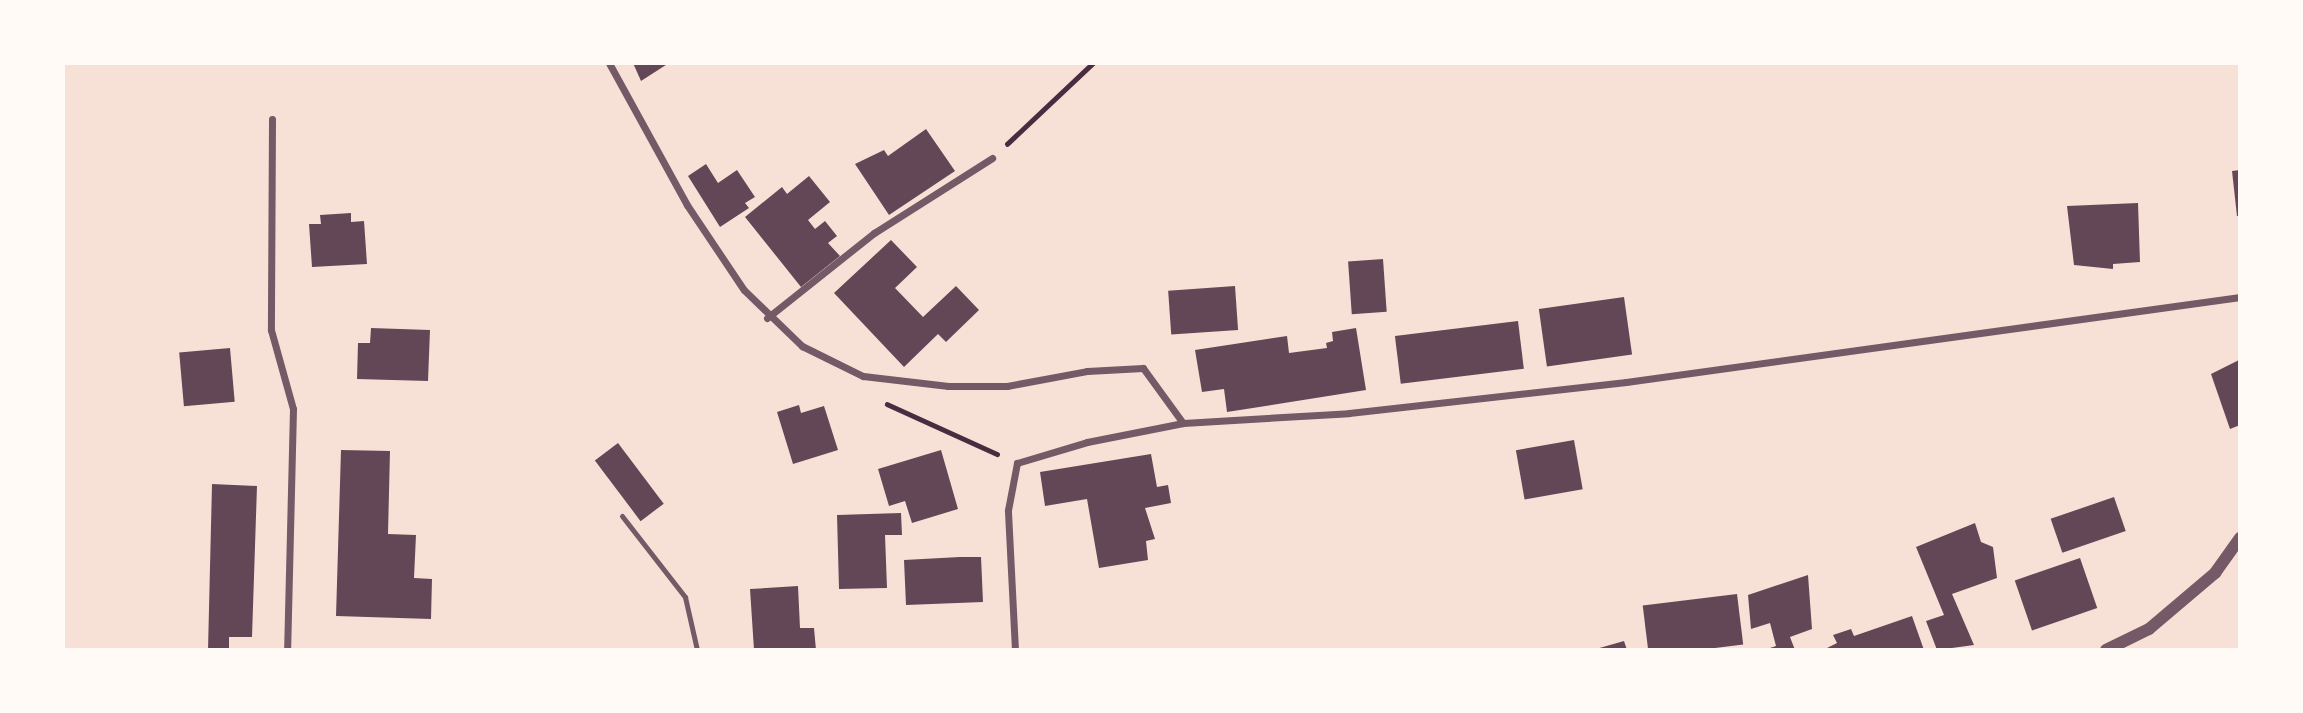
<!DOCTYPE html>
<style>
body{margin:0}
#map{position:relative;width:2303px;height:713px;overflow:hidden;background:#f7e1d7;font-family:Merriweather,serif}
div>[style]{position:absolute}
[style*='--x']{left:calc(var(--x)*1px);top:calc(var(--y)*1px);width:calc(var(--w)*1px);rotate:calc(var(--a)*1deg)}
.building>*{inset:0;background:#644757;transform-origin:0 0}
.path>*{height:4.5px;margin:-2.25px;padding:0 2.25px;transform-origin:2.25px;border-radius:2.25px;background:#4a2c40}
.service>*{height:5px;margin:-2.5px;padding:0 2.5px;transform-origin:2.5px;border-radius:2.5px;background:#755966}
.minor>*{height:7px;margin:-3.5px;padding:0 3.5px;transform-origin:3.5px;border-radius:3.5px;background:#755966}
.tertiary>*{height:12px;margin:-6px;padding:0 6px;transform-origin:6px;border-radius:6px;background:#755966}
span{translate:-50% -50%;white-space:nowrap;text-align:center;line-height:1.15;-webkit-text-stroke:6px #fffaf5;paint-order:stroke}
.frame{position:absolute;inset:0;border:65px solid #fffaf5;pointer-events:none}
</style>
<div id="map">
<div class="building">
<div style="clip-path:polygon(633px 63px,669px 63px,641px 81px)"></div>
<div style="clip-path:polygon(926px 129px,955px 171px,889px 215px,855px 164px,884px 150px,888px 156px)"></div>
<div style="clip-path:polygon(706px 164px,718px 183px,737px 170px,755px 197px,745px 203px,749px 208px,720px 227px,688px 176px)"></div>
<div style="clip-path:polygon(2240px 170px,2240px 216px,2237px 216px,2232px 171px)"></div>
<div style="clip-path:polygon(809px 176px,830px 202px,808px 220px,815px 229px,825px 221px,837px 236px,828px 243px,840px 256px,801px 287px,745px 217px,782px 187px,787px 194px)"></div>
<div style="clip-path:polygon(2138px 203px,2140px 262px,2113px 264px,2113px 269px,2074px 265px,2067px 206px)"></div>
<div style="clip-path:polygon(351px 213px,351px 222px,364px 221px,367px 264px,312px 267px,309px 224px,321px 224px,320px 215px)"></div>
<div style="clip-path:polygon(891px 240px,917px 267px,895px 288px,923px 317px,956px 286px,979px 310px,946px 342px,938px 334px,904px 367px,834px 293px)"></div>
<div style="left:1383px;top:259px;width:53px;height:35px;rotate:86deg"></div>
<div style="left:1235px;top:286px;width:44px;height:67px;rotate:86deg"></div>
<div style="left:1624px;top:297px;width:58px;height:86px;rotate:82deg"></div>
<div style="left:1518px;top:321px;width:48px;height:124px;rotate:83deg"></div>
<div style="clip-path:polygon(371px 328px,430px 330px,428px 381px,357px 379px,358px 343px,370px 343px)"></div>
<div style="clip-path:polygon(1356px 328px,1366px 390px,1227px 412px,1224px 389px,1202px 392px,1195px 350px,1287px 336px,1289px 353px,1327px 348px,1326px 343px,1333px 341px,1332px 332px)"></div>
<div style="left:230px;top:348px;width:54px;height:51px;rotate:85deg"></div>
<div style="clip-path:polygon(2239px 360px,2240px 425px,2230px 429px,2211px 374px)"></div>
<div style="clip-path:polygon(799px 405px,801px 413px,824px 406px,838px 450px,793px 464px,777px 412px)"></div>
<div style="left:1574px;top:440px;width:50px;height:59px;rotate:80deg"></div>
<div style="left:618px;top:443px;width:76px;height:29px;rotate:53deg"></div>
<div style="clip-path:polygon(341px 450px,390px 451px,388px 534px,416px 535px,414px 578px,432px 579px,431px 619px,336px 616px)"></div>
<div style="clip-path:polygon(941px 450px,958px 509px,912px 523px,905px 501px,889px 506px,878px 469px)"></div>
<div style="clip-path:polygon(1151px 454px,1157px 487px,1168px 485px,1171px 503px,1145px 508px,1155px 539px,1146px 541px,1148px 560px,1099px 568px,1087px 499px,1045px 506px,1040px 472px)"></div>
<div style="clip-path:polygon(212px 484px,257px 486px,252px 637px,229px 637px,229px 650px,208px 650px)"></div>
<div style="left:2114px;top:497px;width:36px;height:67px;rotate:71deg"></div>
<div style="clip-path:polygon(901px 513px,902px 535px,885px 535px,887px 588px,839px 589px,837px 515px)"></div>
<div style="clip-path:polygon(1975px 523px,1981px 542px,1993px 547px,1997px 578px,1952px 594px,1974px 645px,1937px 650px,1926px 621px,1944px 615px,1916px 547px)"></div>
<div style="clip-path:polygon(960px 557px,981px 557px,983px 602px,906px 605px,904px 560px)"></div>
<div style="left:2080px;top:558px;width:53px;height:69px;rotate:71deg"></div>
<div style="clip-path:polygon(1808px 575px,1812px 629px,1790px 637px,1795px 650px,1764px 650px,1776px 646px,1770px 623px,1751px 629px,1748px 595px)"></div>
<div style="clip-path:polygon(798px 586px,800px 628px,814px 628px,816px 650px,754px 650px,750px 589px)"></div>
<div style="left:1737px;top:594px;width:51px;height:95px;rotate:83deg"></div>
<div style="clip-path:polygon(1912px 616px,1924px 650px,1823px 650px,1837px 643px,1833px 635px,1851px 629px,1854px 636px)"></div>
<div style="clip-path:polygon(1624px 641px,1627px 650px,1596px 650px,1596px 649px)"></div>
</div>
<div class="path">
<div style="--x:1007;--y:144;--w:118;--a:-43.3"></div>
<div style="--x:887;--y:404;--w:121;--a:24.4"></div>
</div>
<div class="service">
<div style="--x:622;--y:516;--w:103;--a:52.1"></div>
<div style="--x:685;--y:597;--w:54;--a:77.2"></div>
</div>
<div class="minor">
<div style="--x:609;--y:63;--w:162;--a:61.2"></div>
<div style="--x:687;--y:205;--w:102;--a:56.2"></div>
<div style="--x:744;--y:290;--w:81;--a:44"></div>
<div style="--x:802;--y:346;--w:68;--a:26.2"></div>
<div style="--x:863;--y:376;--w:86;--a:6.7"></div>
<div style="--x:948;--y:386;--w:59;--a:0"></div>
<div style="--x:1007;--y:386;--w:81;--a:-10.6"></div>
<div style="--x:1087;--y:371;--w:56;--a:-3.1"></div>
<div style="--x:1143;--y:368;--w:68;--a:54"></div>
<div style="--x:272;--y:119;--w:211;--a:90.3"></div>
<div style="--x:271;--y:330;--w:82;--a:74.4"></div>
<div style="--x:293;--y:409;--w:241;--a:91.4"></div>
<div style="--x:767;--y:318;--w:137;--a:-38.5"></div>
<div style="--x:874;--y:233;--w:140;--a:-32.4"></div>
<div style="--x:1015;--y:650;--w:140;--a:-92.9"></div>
<div style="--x:1008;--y:510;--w:48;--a:-79.2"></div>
<div style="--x:1017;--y:463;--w:73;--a:-16.7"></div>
<div style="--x:1087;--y:442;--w:98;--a:-11.2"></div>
<div style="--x:1183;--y:423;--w:166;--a:-3.4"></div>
<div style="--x:1349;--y:413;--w:279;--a:-6.4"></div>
<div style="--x:1626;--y:382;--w:620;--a:-7.88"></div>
</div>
<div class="tertiary">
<div style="--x:2106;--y:650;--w:48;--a:-26"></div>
<div style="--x:2149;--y:629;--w:87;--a:-40.3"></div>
<div style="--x:2215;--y:573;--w:43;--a:-54.5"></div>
</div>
<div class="frame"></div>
</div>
